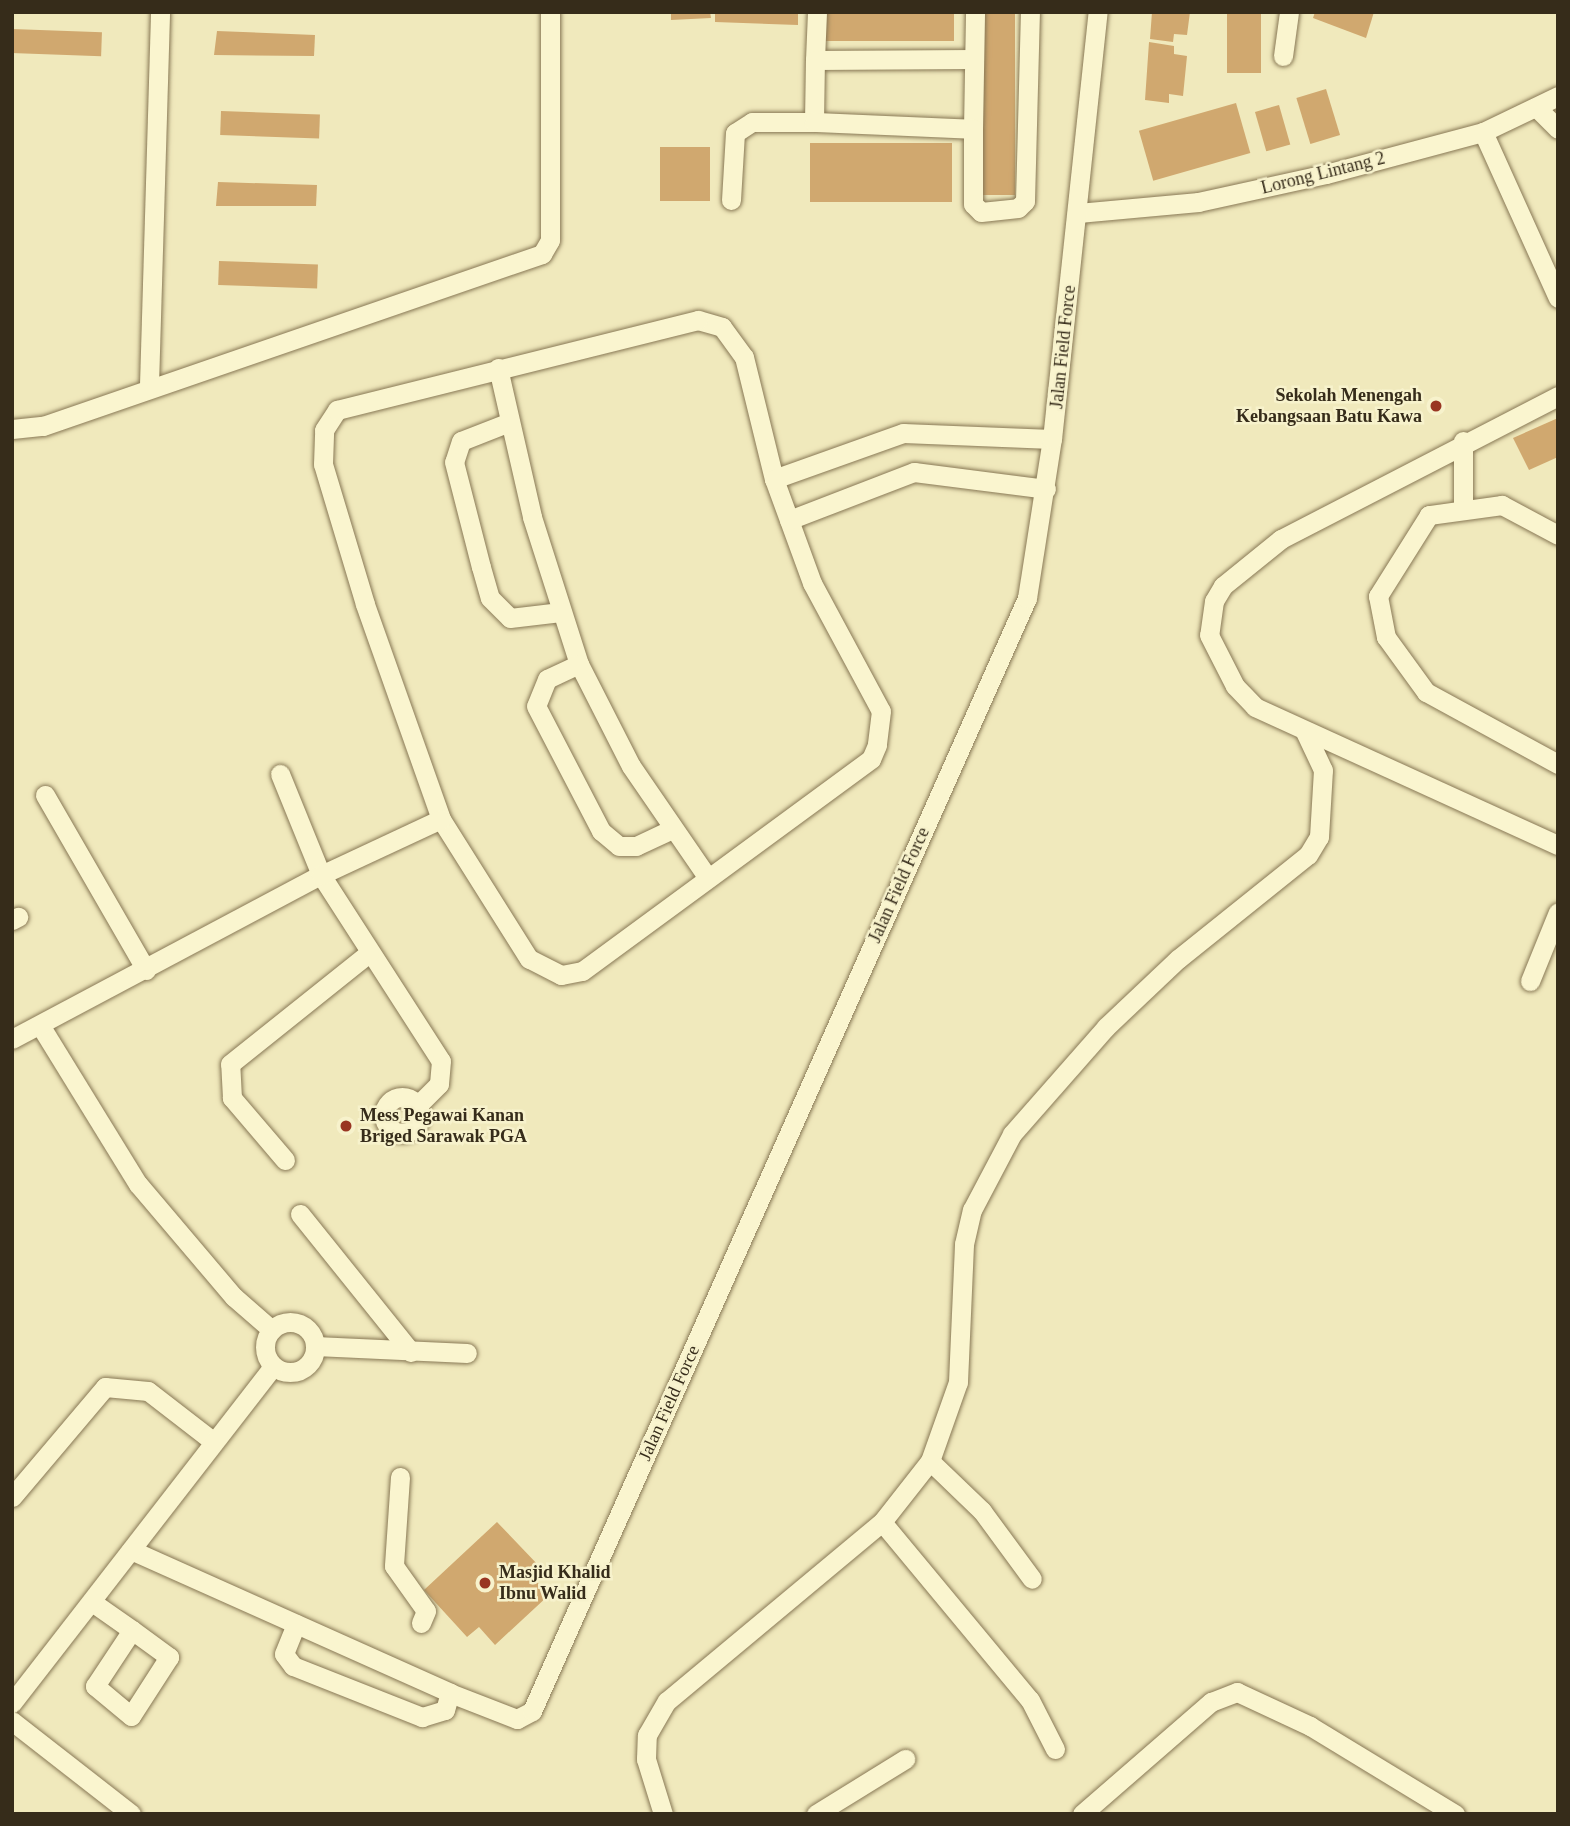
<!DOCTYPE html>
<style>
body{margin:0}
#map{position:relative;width:1570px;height:1826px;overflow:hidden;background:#f0e9bc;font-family:"Times New Roman",serif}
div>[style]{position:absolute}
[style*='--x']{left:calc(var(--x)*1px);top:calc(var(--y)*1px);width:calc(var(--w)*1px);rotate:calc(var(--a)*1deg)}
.building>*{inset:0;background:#d0a86f;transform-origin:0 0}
.roads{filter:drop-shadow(0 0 2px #887855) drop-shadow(0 0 2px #887855)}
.minor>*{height:19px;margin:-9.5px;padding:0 9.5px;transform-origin:9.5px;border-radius:9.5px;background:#faf5cf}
.minor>.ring{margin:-9.5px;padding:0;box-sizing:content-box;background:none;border:19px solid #faf5cf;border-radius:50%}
.dots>*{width:19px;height:19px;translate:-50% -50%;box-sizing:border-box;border:4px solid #f7f2cc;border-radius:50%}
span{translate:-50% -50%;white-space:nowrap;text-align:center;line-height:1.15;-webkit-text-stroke:5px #f7f2cc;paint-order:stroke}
.street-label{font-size:18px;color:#362c1a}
.poi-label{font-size:18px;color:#362c1a;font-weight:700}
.right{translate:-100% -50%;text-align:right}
.left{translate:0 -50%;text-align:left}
.frame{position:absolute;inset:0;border:14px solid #362c1a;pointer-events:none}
</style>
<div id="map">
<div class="building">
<div style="clip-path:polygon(671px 12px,710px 12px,711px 18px,671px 20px)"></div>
<div style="clip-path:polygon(715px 12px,798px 12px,798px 25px,715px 22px)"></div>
<div style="left:824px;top:12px;width:130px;height:29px"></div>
<div style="left:983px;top:12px;width:32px;height:183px"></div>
<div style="clip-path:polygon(1152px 12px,1190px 12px,1187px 35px,1174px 34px,1173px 42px,1150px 39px)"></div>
<div style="left:1227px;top:12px;width:34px;height:61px"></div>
<div style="clip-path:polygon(1315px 12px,1374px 12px,1366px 38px,1313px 18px)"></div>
<div style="left:12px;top:29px;width:90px;height:24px;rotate:2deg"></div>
<div style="clip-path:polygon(217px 31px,315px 35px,314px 56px,214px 55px)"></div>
<div style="clip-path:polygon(1149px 42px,1174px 46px,1174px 54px,1187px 56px,1183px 96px,1169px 94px,1169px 103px,1145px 100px)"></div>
<div style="left:1326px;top:89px;width:48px;height:31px;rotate:73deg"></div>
<div style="left:1236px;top:103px;width:52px;height:101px;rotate:74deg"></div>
<div style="left:1279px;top:105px;width:41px;height:25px;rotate:74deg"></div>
<div style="left:221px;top:111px;width:99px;height:24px;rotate:2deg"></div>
<div style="left:810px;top:143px;width:142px;height:59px"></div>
<div style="left:660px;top:147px;width:50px;height:54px"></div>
<div style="clip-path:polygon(218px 182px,317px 185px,316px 206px,216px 206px)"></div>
<div style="left:219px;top:261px;width:99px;height:24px;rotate:2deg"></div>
<div style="clip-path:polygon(1558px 418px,1558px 457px,1529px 470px,1513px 438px)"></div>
<div style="clip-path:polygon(497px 1522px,540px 1567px,531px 1575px,549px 1595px,495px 1645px,479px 1627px,467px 1637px,424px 1590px)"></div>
</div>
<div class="roads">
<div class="minor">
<div style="--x:817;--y:12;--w:48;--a:92.4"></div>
<div style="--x:815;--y:60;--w:158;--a:-0.4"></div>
<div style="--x:1283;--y:56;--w:44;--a:-82.2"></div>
<div style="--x:1538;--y:109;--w:28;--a:45"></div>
<div style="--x:814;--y:122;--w:62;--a:-89.1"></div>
<div style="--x:973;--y:129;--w:117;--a:-89"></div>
<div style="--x:1483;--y:132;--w:182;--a:65.7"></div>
<div style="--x:731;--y:200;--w:67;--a:-86.6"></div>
<div style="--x:735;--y:133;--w:20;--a:-33"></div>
<div style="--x:752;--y:122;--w:62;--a:0"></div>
<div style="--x:814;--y:122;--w:159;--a:2.5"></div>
<div style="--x:973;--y:129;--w:75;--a:90"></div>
<div style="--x:973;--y:204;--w:11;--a:45"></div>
<div style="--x:981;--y:212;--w:37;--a:-6"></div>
<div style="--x:1018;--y:208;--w:10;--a:-45"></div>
<div style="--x:1025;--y:201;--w:189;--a:-88.5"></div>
<div style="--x:1078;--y:213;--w:121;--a:-5.2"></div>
<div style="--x:1198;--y:202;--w:131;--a:-12.3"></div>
<div style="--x:1326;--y:174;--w:163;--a:-15"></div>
<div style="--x:1483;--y:132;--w:83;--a:-25.6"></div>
<div style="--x:698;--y:320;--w:25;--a:16"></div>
<div style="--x:722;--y:327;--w:37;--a:54"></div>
<div style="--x:744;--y:357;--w:126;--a:76.2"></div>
<div style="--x:774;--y:479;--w:111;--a:69.9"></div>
<div style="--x:812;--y:583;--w:145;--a:61.7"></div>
<div style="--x:881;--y:711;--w:34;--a:97"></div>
<div style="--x:877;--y:745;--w:15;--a:113"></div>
<div style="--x:871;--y:759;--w:358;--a:143.7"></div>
<div style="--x:582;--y:971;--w:21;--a:169"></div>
<div style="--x:561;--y:975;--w:36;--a:-153"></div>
<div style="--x:529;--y:959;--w:165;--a:-122.2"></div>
<div style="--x:441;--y:819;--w:228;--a:-109.5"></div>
<div style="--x:365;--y:604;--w:146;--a:-106.7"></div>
<div style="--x:323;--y:464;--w:34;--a:-88"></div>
<div style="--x:324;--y:430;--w:24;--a:-57"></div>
<div style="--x:337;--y:410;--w:372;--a:-14"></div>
<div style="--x:498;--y:368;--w:153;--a:77.1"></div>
<div style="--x:532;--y:517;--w:154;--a:72.3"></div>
<div style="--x:579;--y:664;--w:114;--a:63"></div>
<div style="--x:631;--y:766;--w:136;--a:55.5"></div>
<div style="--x:149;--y:385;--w:373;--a:-88.3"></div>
<div style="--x:1558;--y:396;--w:312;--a:152.7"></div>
<div style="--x:1281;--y:539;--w:75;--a:141"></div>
<div style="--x:1223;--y:586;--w:17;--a:121"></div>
<div style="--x:1214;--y:601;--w:34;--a:98"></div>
<div style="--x:1209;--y:635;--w:57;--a:63"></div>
<div style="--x:1235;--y:686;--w:29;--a:46"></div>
<div style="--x:1255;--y:707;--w:333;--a:24.5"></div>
<div style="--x:507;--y:423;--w:49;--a:158.6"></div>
<div style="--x:461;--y:441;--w:22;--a:108"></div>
<div style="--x:454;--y:462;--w:108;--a:75.6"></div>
<div style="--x:481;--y:567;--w:32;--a:74"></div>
<div style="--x:490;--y:598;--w:28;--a:45"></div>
<div style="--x:510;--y:618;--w:51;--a:-6.7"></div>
<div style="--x:12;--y:429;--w:31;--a:-6"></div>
<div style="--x:43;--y:426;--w:528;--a:-19.02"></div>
<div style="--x:542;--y:254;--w:16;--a:-60"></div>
<div style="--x:550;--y:240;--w:228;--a:-90"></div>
<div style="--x:774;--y:479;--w:137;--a:-19.6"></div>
<div style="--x:903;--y:433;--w:149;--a:2.3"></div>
<div style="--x:1463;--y:508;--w:67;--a:-90"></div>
<div style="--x:789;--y:520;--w:134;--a:-21"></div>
<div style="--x:914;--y:472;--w:133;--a:7.3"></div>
<div style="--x:1558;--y:535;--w:64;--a:-151.8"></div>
<div style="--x:1502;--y:505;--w:74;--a:172.2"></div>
<div style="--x:1429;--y:515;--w:96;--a:122.2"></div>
<div style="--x:1378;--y:596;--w:42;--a:79"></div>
<div style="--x:1386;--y:637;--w:68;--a:54"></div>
<div style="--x:1426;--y:692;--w:150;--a:28.6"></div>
<div style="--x:579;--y:664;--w:35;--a:155"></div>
<div style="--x:547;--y:679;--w:29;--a:112"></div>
<div style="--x:536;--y:706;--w:141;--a:62.5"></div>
<div style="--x:601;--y:831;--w:23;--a:40"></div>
<div style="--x:619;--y:846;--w:17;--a:0"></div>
<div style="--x:636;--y:846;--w:38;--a:-25"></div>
<div style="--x:280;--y:774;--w:109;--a:67.9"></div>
<div style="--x:321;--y:875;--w:221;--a:57.2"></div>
<div style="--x:441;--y:1061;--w:23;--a:95"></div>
<div style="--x:439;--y:1084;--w:30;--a:135"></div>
<div style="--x:45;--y:795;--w:202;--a:60"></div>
<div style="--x:12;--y:920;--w:7;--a:-27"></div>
<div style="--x:1530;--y:981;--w:74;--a:-67.9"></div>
<div style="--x:40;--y:1025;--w:187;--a:58.4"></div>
<div style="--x:138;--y:1184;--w:148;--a:49.7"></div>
<div style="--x:234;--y:1297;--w:50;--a:41"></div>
<div style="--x:12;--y:1039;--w:350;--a:-28"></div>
<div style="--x:321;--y:875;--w:132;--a:-25"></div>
<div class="ring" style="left:384px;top:1097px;width:17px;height:17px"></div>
<div style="--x:285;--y:1160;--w:82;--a:-130.5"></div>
<div style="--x:232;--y:1098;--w:34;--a:-93"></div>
<div style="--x:230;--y:1064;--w:178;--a:-38.6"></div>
<div style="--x:300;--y:1214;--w:177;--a:51.2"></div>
<div class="ring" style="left:265px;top:1322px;width:31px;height:31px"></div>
<div style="--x:315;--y:1346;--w:152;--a:2.6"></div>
<div style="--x:930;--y:1461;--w:72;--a:43.9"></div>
<div style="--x:982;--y:1511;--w:84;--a:53.7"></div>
<div style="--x:400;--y:1477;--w:89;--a:93.9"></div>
<div style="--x:394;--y:1566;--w:55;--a:54.6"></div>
<div style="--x:426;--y:1611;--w:13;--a:113"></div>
<div style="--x:12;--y:1497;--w:144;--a:-49.8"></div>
<div style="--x:105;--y:1387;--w:43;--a:5.3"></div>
<div style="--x:148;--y:1391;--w:83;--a:37.7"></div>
<div style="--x:882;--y:1522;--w:231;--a:50.3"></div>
<div style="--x:1030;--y:1700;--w:55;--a:63"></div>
<div style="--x:131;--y:1550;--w:350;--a:24.1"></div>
<div style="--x:450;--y:1693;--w:72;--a:21.2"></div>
<div style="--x:517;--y:1719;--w:17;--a:-28"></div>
<div style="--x:532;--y:1711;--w:1218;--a:-66.02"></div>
<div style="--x:1027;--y:598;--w:161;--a:-81.1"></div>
<div style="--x:1052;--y:439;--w:429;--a:-83.9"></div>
<div style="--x:92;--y:1602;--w:49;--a:35"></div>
<div style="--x:132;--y:1630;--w:46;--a:36.1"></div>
<div style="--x:169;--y:1657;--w:70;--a:122.8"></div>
<div style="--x:131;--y:1716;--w:47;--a:-140.2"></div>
<div style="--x:95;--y:1686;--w:67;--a:-56.5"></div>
<div style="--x:296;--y:1624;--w:32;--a:112"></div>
<div style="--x:284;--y:1654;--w:15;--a:53"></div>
<div style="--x:293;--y:1666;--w:139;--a:21.6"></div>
<div style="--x:422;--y:1717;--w:24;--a:-17"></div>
<div style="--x:445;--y:1710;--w:18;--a:-74"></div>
<div style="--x:12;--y:1703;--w:426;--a:-52.2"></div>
<div style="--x:12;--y:1721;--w:151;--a:38"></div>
<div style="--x:663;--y:1814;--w:58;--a:-107.2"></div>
<div style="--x:646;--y:1759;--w:24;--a:-88"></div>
<div style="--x:647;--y:1735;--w:39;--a:-60"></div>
<div style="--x:667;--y:1701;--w:280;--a:-39.8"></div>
<div style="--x:882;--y:1522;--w:78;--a:-51.8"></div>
<div style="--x:930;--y:1461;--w:84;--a:-70.5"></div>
<div style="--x:958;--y:1382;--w:138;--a:-87.5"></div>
<div style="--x:964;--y:1244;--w:35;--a:-77"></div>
<div style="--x:972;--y:1210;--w:86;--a:-62.2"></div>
<div style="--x:1012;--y:1134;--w:142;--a:-48.7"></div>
<div style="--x:1106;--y:1027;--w:99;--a:-43.4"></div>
<div style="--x:1178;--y:959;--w:166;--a:-38.7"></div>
<div style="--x:1308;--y:855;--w:21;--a:-59"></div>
<div style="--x:1319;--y:837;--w:67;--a:-86.6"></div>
<div style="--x:1323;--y:770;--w:42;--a:-115.3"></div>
<div style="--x:816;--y:1814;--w:105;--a:-31.7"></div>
<div style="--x:1082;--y:1814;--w:171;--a:-41"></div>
<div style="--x:1211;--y:1702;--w:28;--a:-21"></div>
<div style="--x:1237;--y:1692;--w:81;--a:25"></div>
<div style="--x:1310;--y:1726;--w:170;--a:31.3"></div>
</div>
</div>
<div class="dots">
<div style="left:1436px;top:406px;background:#993522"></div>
<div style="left:346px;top:1126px;background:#993522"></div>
<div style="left:485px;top:1583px;background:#993522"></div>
</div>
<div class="street-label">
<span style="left:1323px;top:173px;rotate:-14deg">Lorong Lintang 2</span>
<span style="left:1063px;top:347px;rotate:-84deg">Jalan Field Force</span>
<span style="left:899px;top:885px;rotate:-66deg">Jalan Field Force</span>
<span style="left:669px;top:1403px;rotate:-66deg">Jalan Field Force</span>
</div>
<div class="poi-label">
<span class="right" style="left:1422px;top:406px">Sekolah Menengah<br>Kebangsaan Batu Kawa</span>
<span class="left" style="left:360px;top:1126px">Mess Pegawai Kanan<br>Briged Sarawak PGA</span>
<span class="left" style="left:499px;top:1583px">Masjid Khalid<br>Ibnu Walid</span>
</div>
<div class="frame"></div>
</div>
